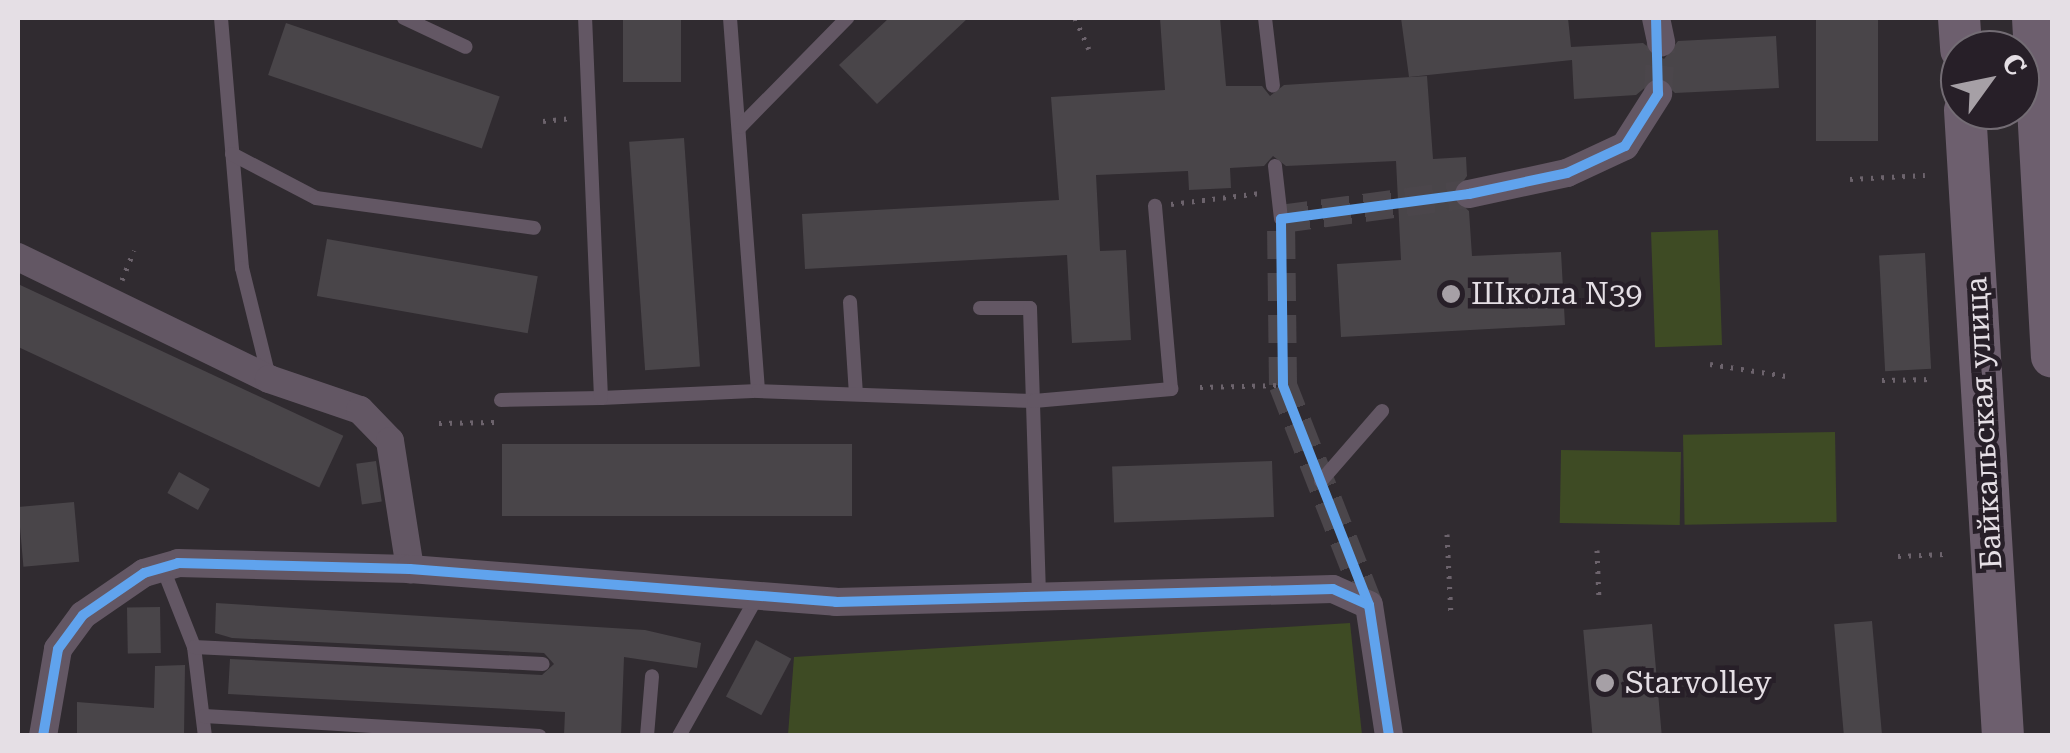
<!DOCTYPE html>
<meta charset="utf-8">
<style>
body{margin:0}
#map{position:relative;width:2070px;height:753px;overflow:hidden;background:#302b30;font-family:"Roboto Serif",serif}
div>[style]{position:absolute}
[style*='--x']{left:calc(var(--x)*1px);top:calc(var(--y)*1px);width:calc(var(--w)*1px);rotate:calc(var(--a)*1deg)}
.green>*{inset:0;background:#3e4b24;transform-origin:0 0}
.building>*{inset:0;background:#494549;transform-origin:0 0}
.minor-tunnel>*{height:28px;margin-top:-14px;transform-origin:0;background:repeating-linear-gradient(90deg,#4b464b 0 28px,transparent 0 42px)}
.path>*{height:5px;margin-top:-2.5px;transform-origin:0;background:repeating-linear-gradient(90deg,#6c636c 0 2.5px,transparent 0 10.5px)}
.service>*{height:14px;margin:-7px;padding:0 7px;transform-origin:7px;border-radius:7px;background:#635764}
.minor>*{height:28px;margin:-14px;padding:0 14px;transform-origin:14px;border-radius:14px;background:#635764}
.primary>*{height:42px;margin:-21px;padding:0 21px;transform-origin:21px;border-radius:21px;background:#6d5f6e}
.cycleway>*{height:10px;margin:-5px;padding:0 5px;transform-origin:5px;border-radius:5px;background:#60a3ed}
.dots>*{width:28px;height:28px;translate:-50% -50%;box-sizing:border-box;border:5px solid #271f28;border-radius:50%}
span{translate:-50% -50%;white-space:nowrap;text-align:center;line-height:1.15;-webkit-text-stroke:9px #271f28;paint-order:stroke}
.poi-label{font-size:30px;color:#e5dfe5}
.left{translate:0 -50%;text-align:left}
.street-label{font-size:30px;color:#e5dfe5}
.frame{position:absolute;inset:0;border:20px solid #e5dfe5;pointer-events:none}
.north{position:absolute;left:1940px;top:30px;width:100px;height:100px;box-sizing:border-box;background:#271f28;border:2px solid #736c74;border-radius:50%;rotate:57deg;font-size:28px;font-weight:700;line-height:40px;text-align:center;color:#e5dfe5}
.north::after{content:'';display:block;margin:auto;width:35px;height:45px;background:#a6a0a6;clip-path:polygon(50% 0,100% 100%,50% 72%,0 100%)}
</style>
<div id="map">
<div class="green">
<div style="left:1718px;top:230px;width:115px;height:67px;rotate:88deg"></div>
<div style="left:1835px;top:432px;width:90px;height:152px;rotate:89deg"></div>
<div style="left:1681px;top:452px;width:73px;height:120px;rotate:91deg"></div>
<div style="clip-path:polygon(1350px 623px,1362px 735px,788px 735px,794px 657px)"></div>
</div>
<div class="building">
<div style="left:623px;top:18px;width:58px;height:64px"></div>
<div style="clip-path:polygon(889px 18px,968px 18px,877px 104px,839px 65px)"></div>
<div style="clip-path:polygon(1160px 18px,1220px 18px,1226px 86px,1262px 86px,1270px 96px,1284px 85px,1427px 76px,1433px 159px,1466px 157px,1467px 176px,1452px 197px,1469px 211px,1472px 256px,1561px 252px,1565px 325px,1341px 337px,1337px 264px,1401px 260px,1396px 161px,1286px 166px,1273px 156px,1264px 166px,1230px 168px,1231px 188px,1189px 190px,1188px 171px,1096px 175px,1100px 251px,1126px 250px,1131px 340px,1072px 343px,1067px 255px,805px 269px,802px 214px,1059px 200px,1051px 97px,1165px 90px)"></div>
<div style="clip-path:polygon(1401px 18px,1568px 18px,1571px 47px,1643px 43px,1664px 59px,1678px 41px,1776px 36px,1779px 88px,1675px 93px,1658px 77px,1636px 95px,1574px 99px,1572px 60px,1409px 77px)"></div>
<div style="left:1816px;top:18px;width:62px;height:123px"></div>
<div style="left:286px;top:23px;width:226px;height:55px;rotate:19deg"></div>
<div style="left:684px;top:138px;width:229px;height:55px;rotate:86deg"></div>
<div style="left:327px;top:239px;width:214px;height:58px;rotate:10deg"></div>
<div style="left:1925px;top:253px;width:116px;height:46px;rotate:87deg"></div>
<div style="left:18px;top:284px;width:359px;height:57px;rotate:25deg"></div>
<div style="left:502px;top:444px;width:350px;height:72px"></div>
<div style="left:376px;top:461px;width:41px;height:20px;rotate:82deg"></div>
<div style="left:1272px;top:461px;width:56px;height:160px;rotate:88deg"></div>
<div style="left:179px;top:472px;width:35px;height:24px;rotate:29deg"></div>
<div style="left:74px;top:502px;width:60px;height:56px;rotate:85deg"></div>
<div style="clip-path:polygon(216px 603px,645px 630px,701px 643px,697px 668px,624px 657px,621px 736px,564px 736px,565px 712px,228px 694px,230px 659px,542px 675px,554px 664px,544px 653px,232px 638px,215px 633px)"></div>
<div style="left:160px;top:607px;width:46px;height:33px;rotate:89deg"></div>
<div style="left:1872px;top:621px;width:115px;height:38px;rotate:85deg"></div>
<div style="left:1652px;top:624px;width:112px;height:69px;rotate:85deg"></div>
<div style="left:756px;top:640px;width:40px;height:64px;rotate:28deg"></div>
<div style="clip-path:polygon(185px 665px,184px 736px,77px 736px,77px 702px,154px 708px,155px 666px)"></div>
</div>
<div class="minor-tunnel">
<div style="--x:1658;--y:94;--w:52;--a:-86.7"></div>
<div style="--x:1369;--y:605;--w:236;--a:-111.4"></div>
<div style="--x:1283;--y:385;--w:166;--a:-90.7"></div>
<div style="--x:1281;--y:219;--w:190;--a:-7.6"></div>
</div>
<div class="path">
<div style="--x:1075;--y:18;--w:34;--a:66"></div>
<div style="--x:543;--y:121;--w:29;--a:-6"></div>
<div style="--x:1850;--y:179;--w:75;--a:-3.1"></div>
<div style="--x:1171;--y:204;--w:90;--a:-7"></div>
<div style="--x:122;--y:280;--w:32;--a:-68"></div>
<div style="--x:1710;--y:364;--w:77;--a:9"></div>
<div style="--x:1882;--y:380;--w:52;--a:-1.1"></div>
<div style="--x:1200;--y:387;--w:83;--a:-1.4"></div>
<div style="--x:439;--y:423;--w:57;--a:-1"></div>
<div style="--x:1447;--y:534;--w:81;--a:87.2"></div>
<div style="--x:1597;--y:550;--w:49;--a:87.7"></div>
<div style="--x:1898;--y:556;--w:46;--a:-2.5"></div>
</div>
<div class="service">
<div style="--x:221;--y:18;--w:251;--a:85.2"></div>
<div style="--x:242;--y:268;--w:112;--a:76.1"></div>
<div style="--x:404;--y:18;--w:68;--a:25.1"></div>
<div style="--x:730;--y:18;--w:374;--a:85.7"></div>
<div style="--x:1265;--y:18;--w:68;--a:83.3"></div>
<div style="--x:740;--y:127;--w:153;--a:-45.5"></div>
<div style="--x:232;--y:154;--w:95;--a:27.6"></div>
<div style="--x:316;--y:198;--w:220;--a:7.8"></div>
<div style="--x:1275;--y:166;--w:53;--a:83.5"></div>
<div style="--x:850;--y:302;--w:92;--a:86.3"></div>
<div style="--x:980;--y:308;--w:50;--a:0"></div>
<div style="--x:1030;--y:308;--w:289;--a:88.2"></div>
<div style="--x:601;--y:398;--w:157;--a:-2.6"></div>
<div style="--x:758;--y:391;--w:276;--a:2.1"></div>
<div style="--x:1034;--y:401;--w:138;--a:-5"></div>
<div style="--x:1171;--y:389;--w:184;--a:-95"></div>
<div style="--x:501;--y:400;--w:100;--a:-1.1"></div>
<div style="--x:601;--y:398;--w:380;--a:-92.4"></div>
<div style="--x:1321;--y:481;--w:93;--a:-48.9"></div>
<div style="--x:162;--y:566;--w:87;--a:68.4"></div>
<div style="--x:194;--y:647;--w:90;--a:83"></div>
<div style="--x:194;--y:647;--w:349;--a:2.8"></div>
<div style="--x:204;--y:716;--w:336;--a:3.4"></div>
<div style="--x:647;--y:736;--w:60;--a:-85.2"></div>
<div style="--x:679;--y:736;--w:162;--a:-60.7"></div>
</div>
<div class="minor">
<div style="--x:1656;--y:18;--w:25;--a:78"></div>
<div style="--x:1469;--y:194;--w:100;--a:-12.1"></div>
<div style="--x:1567;--y:173;--w:64;--a:-25"></div>
<div style="--x:1625;--y:146;--w:62;--a:-57.6"></div>
<div style="--x:18;--y:257;--w:279;--a:25.9"></div>
<div style="--x:269;--y:379;--w:96;--a:18.8"></div>
<div style="--x:360;--y:410;--w:43;--a:45.9"></div>
<div style="--x:390;--y:441;--w:130;--a:81.1"></div>
<div style="--x:43;--y:736;--w:88;--a:-80.2"></div>
<div style="--x:58;--y:649;--w:42;--a:-53.7"></div>
<div style="--x:83;--y:615;--w:74;--a:-34.5"></div>
<div style="--x:144;--y:573;--w:35;--a:-16"></div>
<div style="--x:178;--y:563;--w:232;--a:1.5"></div>
<div style="--x:410;--y:569;--w:427;--a:4.4"></div>
<div style="--x:836;--y:602;--w:497;--a:-1.5"></div>
<div style="--x:1333;--y:589;--w:39;--a:24"></div>
<div style="--x:1369;--y:605;--w:133;--a:81.3"></div>
</div>
<div class="primary">
<div style="--x:1959;--y:18;--w:32;--a:86"></div>
<div style="--x:2033;--y:18;--w:339;--a:86.8"></div>
<div style="--x:1965;--y:110;--w:627;--a:86.53"></div>
</div>
<div class="cycleway">
<div style="--x:1369;--y:605;--w:236;--a:-111.4"></div>
<div style="--x:1283;--y:385;--w:166;--a:-90.7"></div>
<div style="--x:1281;--y:219;--w:190;--a:-7.6"></div>
<div style="--x:1469;--y:194;--w:100;--a:-12.1"></div>
<div style="--x:1567;--y:173;--w:64;--a:-25"></div>
<div style="--x:1625;--y:146;--w:62;--a:-57.6"></div>
<div style="--x:1658;--y:94;--w:76;--a:-91.5"></div>
<div style="--x:43;--y:736;--w:88;--a:-80.2"></div>
<div style="--x:58;--y:649;--w:42;--a:-53.7"></div>
<div style="--x:83;--y:615;--w:74;--a:-34.5"></div>
<div style="--x:144;--y:573;--w:35;--a:-16"></div>
<div style="--x:178;--y:563;--w:232;--a:1.5"></div>
<div style="--x:410;--y:569;--w:427;--a:4.4"></div>
<div style="--x:836;--y:602;--w:497;--a:-1.5"></div>
<div style="--x:1333;--y:589;--w:39;--a:24"></div>
<div style="--x:1369;--y:605;--w:133;--a:81.3"></div>
</div>
<div class="dots">
<div style="left:1451px;top:294px;background:#a6a0a6"></div>
<div style="left:1605px;top:683px;background:#a6a0a6"></div>
</div>
<div class="poi-label">
<span class="left" style="left:1471px;top:294px">Школа N39</span>
<span class="left" style="left:1625px;top:683px">Starvolley</span>
</div>
<div class="street-label">
<span style="left:1984px;top:423px;rotate:-93deg">Байкальская улица</span>
</div>
<div class="frame"></div>
<div class="north">С</div>
</div>
